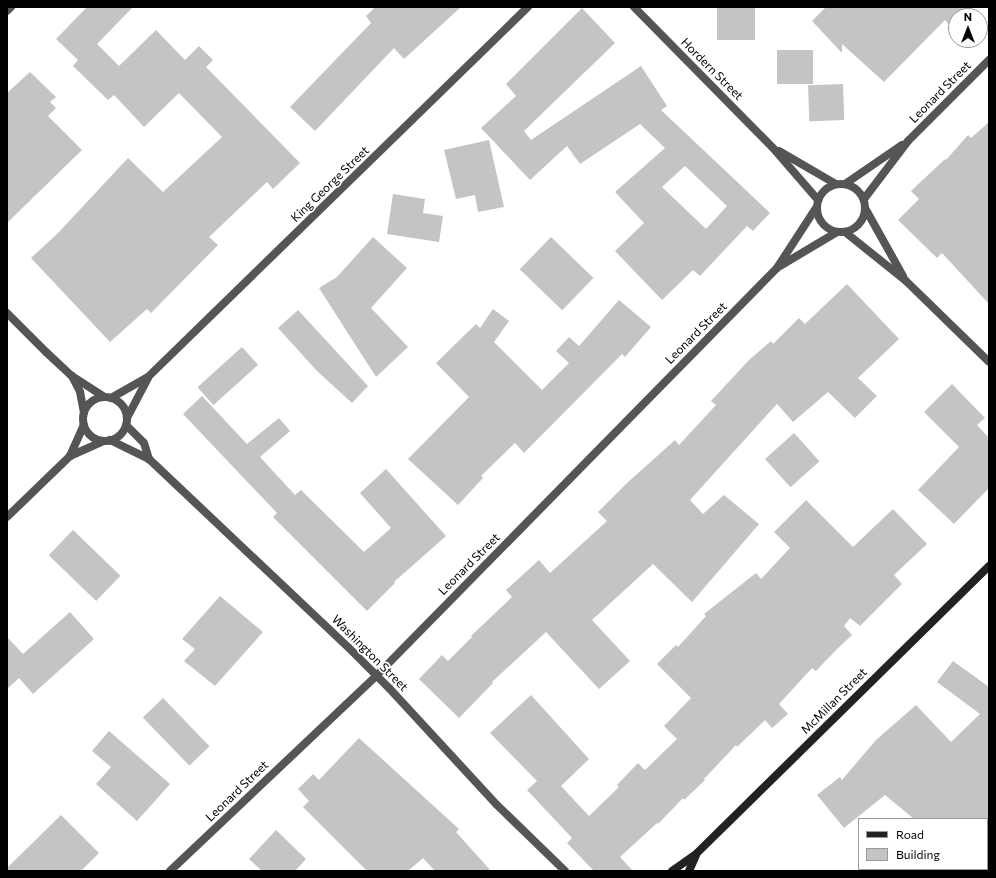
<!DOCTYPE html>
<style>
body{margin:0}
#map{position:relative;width:996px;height:878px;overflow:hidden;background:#fff;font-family:Commissioner,sans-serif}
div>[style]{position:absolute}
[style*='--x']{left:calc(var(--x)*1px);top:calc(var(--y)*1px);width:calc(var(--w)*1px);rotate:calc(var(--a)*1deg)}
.building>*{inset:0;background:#c4c4c4;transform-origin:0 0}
.minor>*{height:8px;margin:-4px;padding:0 4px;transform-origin:4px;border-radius:4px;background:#555}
.minor>.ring{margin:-4px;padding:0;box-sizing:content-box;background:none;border:8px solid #555;border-radius:50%}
.secondary>*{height:8px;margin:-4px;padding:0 4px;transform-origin:4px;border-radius:4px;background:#222}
span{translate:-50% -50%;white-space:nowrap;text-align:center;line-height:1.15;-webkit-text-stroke:3.5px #fff;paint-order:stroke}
.street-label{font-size:12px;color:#000}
.frame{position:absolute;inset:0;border:8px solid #000;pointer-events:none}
.legend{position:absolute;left:858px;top:818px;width:130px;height:52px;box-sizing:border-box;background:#fff;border:1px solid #999;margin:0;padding:5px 7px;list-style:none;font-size:12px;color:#000}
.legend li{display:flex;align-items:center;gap:8px;height:20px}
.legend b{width:20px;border:1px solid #999}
.north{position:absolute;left:948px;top:8px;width:40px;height:40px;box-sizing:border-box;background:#fff;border:1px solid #999;border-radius:50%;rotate:0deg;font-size:11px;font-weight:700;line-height:16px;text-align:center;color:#000}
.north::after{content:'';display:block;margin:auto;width:14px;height:18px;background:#000;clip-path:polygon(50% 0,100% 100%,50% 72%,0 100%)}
</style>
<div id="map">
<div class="building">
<div style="clip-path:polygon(87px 7px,133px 7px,97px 44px,119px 66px,156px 30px,185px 60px,199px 46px,213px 60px,206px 67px,300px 163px,273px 189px,267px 182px,209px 237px,218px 245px,151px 313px,147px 309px,110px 342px,31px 258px,58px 233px,128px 158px,163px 192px,222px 137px,179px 93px,144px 127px,114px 95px,108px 100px,73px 66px,78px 60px,56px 39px)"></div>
<div style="clip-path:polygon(375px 7px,461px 7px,404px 59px,394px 48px,315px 131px,290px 107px,371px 23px,366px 16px)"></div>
<div style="left:717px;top:7px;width:38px;height:33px"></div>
<div style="clip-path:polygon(826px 7px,972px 7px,963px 16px,956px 16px,956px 22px,951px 27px,945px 20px,884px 82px,842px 44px,842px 53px,812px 21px)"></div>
<div style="clip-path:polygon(evenodd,582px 8px,615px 43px,524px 131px,531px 140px,641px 66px,667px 106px,661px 110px,770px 213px,753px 231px,747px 226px,700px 276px,693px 270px,662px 300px,615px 251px,644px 223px,615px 192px,665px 148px,640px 124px,580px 164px,567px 146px,530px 180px,481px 128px,516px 96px,506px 84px,582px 8px,685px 166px,727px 206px,706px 229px,662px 187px,685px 166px)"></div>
<div style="left:813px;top:50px;width:34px;height:36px;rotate:90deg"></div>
<div style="clip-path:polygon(30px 72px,56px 97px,50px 102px,56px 108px,48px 116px,82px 150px,7px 223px,7px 93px)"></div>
<div style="left:843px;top:84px;width:36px;height:35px;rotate:88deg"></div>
<div style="clip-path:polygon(989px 122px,989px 304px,942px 253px,937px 258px,898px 220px,919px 199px,911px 191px,945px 159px,946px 160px,968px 135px,971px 138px)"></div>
<div style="clip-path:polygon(489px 140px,504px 207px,478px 212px,475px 195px,456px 199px,444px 150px)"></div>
<div style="clip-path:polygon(393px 194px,425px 199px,423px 213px,443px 216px,439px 242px,387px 234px)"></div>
<div style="clip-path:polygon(373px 237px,407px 268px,371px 308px,408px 347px,376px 377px,319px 288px,337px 277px)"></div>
<div style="left:551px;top:237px;width:59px;height:45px;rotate:44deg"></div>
<div style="clip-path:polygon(847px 284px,899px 339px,858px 378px,877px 396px,855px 418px,828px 392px,793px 422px,777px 404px,690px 500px,703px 514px,724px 495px,759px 524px,692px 602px,653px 564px,592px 620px,630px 661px,599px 689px,546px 632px,492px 682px,493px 683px,459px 718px,419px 679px,442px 655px,448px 661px,472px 637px,471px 636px,512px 597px,506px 590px,539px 560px,550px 573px,607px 521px,598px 512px,627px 483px,675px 440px,679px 445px,716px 405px,711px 401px,749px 360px,771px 341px,773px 344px,799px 318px,805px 324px)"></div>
<div style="clip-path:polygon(619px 300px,651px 327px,625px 357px,622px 354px,524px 453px,515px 443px,481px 476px,483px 478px,458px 505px,408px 459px,469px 397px,436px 363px,476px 324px,480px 328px,493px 309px,509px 321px,494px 342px,542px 390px,569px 363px,556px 351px,569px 337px,579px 346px)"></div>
<div style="clip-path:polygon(298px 310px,368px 386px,352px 403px,317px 371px,278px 328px)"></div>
<div style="left:242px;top:347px;width:24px;height:60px;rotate:48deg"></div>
<div style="clip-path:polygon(952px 384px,985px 418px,977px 425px,989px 438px,989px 488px,954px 524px,918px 490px,959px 447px,924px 412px)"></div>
<div style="clip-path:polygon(202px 396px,247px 444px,279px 418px,290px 431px,260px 457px,295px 495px,301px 490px,364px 552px,391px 528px,360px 493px,386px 469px,446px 536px,394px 582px,395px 583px,367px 611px,273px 517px,277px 513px,183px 414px)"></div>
<div style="left:794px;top:433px;width:38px;height:39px;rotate:48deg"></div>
<div style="clip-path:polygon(806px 500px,853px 547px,893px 509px,927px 544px,894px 575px,902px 584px,860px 626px,850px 618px,844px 626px,852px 635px,837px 649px,816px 671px,812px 668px,779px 704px,788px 714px,772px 728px,765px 720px,737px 747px,736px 745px,704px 779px,705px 780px,684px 800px,683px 798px,658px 824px,657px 823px,620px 857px,633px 871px,594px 871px,567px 843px,572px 838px,527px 790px,537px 781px,490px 733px,531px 695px,589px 759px,561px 786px,589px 816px,619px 787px,617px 785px,638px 763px,645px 770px,677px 739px,664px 726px,691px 698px,657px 664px,676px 645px,678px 647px,706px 616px,704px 614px,756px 573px,761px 579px,790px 548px,774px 532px)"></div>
<div style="left:73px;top:530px;width:66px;height:35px;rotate:44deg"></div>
<div style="clip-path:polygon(220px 596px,263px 632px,215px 686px,184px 661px,195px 649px,182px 639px)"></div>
<div style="clip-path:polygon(70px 612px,94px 639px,33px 694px,19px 678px,7px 689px,7px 637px,23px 654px)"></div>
<div style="clip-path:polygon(953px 661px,989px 687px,989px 819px,914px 819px,885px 795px,844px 828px,817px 795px,840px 777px,842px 780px,876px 740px,916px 705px,951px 742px,980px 714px,937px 682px)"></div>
<div style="left:163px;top:698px;width:67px;height:28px;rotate:46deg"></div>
<div style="clip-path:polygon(109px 731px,170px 784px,137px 821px,96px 784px,111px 767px,92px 751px)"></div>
<div style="clip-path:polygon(359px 738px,459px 829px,456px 832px,491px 871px,435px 871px,423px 858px,408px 871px,367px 871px,303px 807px,309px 801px,298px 789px,313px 774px,319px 780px)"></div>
<div style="clip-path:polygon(61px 815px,99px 853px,81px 871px,7px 871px,7px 868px)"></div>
<div style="clip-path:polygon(276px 830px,306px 859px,295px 871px,262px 871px,249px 859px)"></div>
</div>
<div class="minor">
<div style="--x:634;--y:7;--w:198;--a:45.4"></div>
<div style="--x:773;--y:148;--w:69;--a:49.1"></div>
<div style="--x:7;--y:11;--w:6;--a:-45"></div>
<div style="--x:779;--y:151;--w:66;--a:30.1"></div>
<div class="ring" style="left:817px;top:184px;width:40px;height:40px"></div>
<div style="--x:845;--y:184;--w:69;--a:-34.4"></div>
<div style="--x:864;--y:199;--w:73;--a:-52.8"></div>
<div style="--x:908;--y:141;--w:115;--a:-45"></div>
<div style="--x:865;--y:208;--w:78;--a:60.8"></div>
<div style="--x:845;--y:232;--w:77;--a:38.7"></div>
<div style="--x:905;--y:280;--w:117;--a:44.3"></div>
<div style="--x:780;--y:266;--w:66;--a:-30.8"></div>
<div style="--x:7;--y:313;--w:55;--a:45"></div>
<div style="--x:46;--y:352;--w:35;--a:43"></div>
<div style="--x:72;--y:376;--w:38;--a:33"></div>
<div style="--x:72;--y:376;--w:18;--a:63"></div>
<div style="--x:80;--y:392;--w:21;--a:79"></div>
<div class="ring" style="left:83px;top:397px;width:36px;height:36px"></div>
<div style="--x:111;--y:398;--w:43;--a:-29.6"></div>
<div style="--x:148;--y:377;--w:530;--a:-44.24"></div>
<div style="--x:127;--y:418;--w:45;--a:-62.3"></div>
<div style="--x:126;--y:425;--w:25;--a:45"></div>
<div style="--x:144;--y:443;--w:17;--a:73"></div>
<div style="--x:110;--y:440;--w:43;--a:26"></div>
<div style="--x:149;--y:459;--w:275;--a:43.4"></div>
<div style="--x:349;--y:648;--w:57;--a:45"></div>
<div style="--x:389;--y:688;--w:159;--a:47.3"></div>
<div style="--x:497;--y:805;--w:95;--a:44.1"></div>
<div style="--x:70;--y:456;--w:34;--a:-66"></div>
<div style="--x:7;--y:517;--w:88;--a:-44.1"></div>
<div style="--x:70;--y:456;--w:36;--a:-24"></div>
<div style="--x:170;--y:871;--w:285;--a:-43.4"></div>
<div style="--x:377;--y:675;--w:571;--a:-45.5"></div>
<div style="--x:777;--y:268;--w:72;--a:-57"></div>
</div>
<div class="secondary">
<div style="--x:672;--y:871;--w:29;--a:-35"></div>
<div style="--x:696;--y:854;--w:411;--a:-44.5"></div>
<div style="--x:689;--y:871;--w:17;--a:-66"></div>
</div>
<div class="street-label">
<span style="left:712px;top:69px;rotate:45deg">Hordern Street</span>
<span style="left:940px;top:92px;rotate:-45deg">Leonard Street</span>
<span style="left:330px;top:184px;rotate:-44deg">King George Street</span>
<span style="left:696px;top:333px;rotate:-45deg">Leonard Street</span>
<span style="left:469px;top:564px;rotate:-45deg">Leonard Street</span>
<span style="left:370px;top:653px;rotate:45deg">Washington Street</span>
<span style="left:834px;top:701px;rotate:-45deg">McMillan Street</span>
<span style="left:237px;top:791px;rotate:-44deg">Leonard Street</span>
</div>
<div class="frame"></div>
<ul class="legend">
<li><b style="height:5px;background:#222"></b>Road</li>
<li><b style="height:11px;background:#c4c4c4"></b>Building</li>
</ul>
<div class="north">N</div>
</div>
